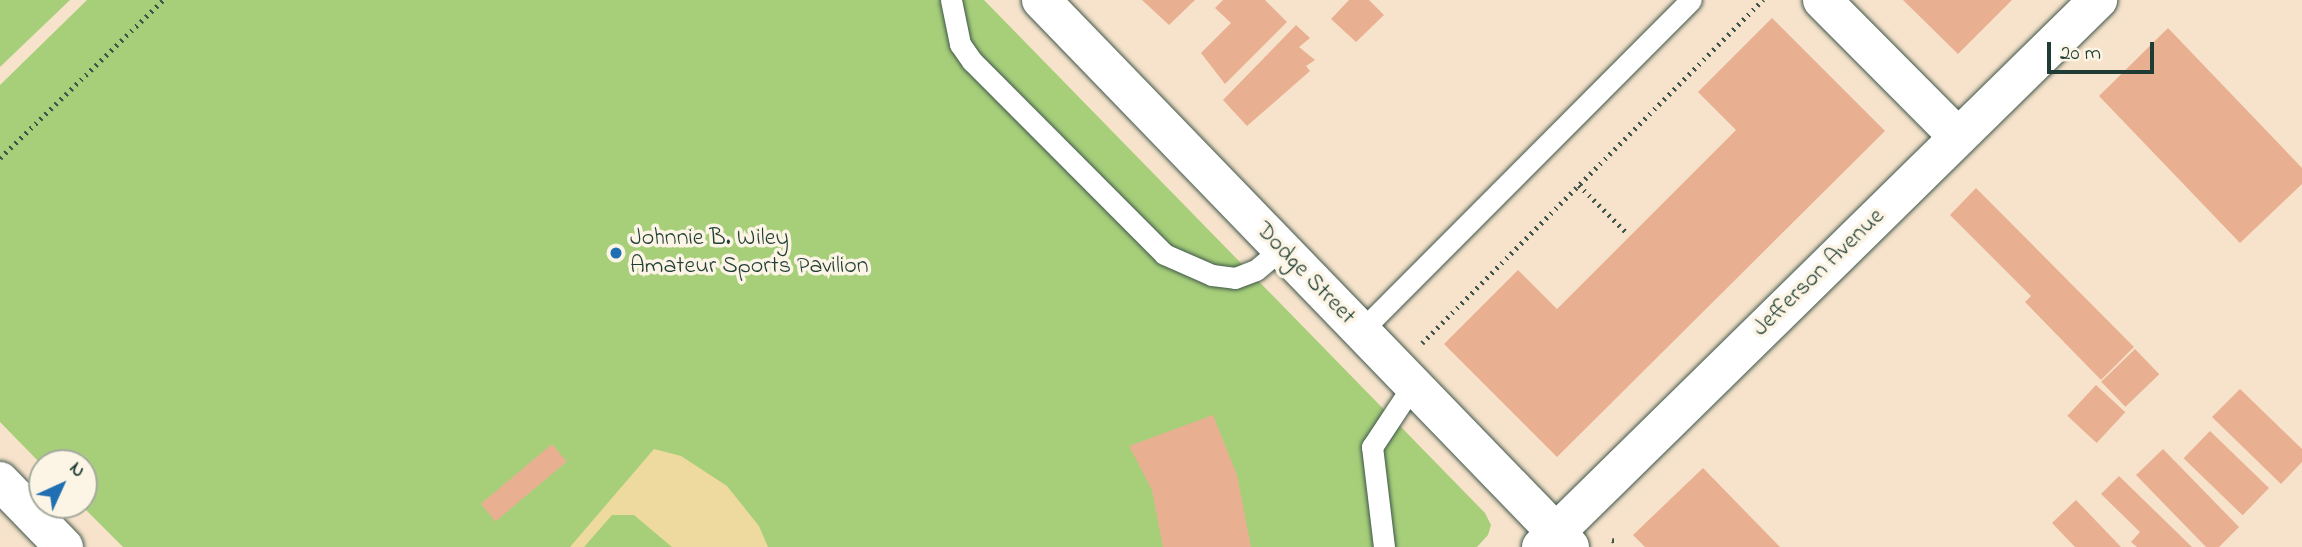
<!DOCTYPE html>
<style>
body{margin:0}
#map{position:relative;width:2302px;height:547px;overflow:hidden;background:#f7e3cb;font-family:"Indie Flower",sans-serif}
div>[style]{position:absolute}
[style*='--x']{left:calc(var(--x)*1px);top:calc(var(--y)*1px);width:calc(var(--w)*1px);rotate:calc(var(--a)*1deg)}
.green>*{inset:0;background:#a7cf7a}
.sand>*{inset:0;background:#eeda9e}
.building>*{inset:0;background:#e8b091;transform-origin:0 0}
.path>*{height:4.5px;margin-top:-2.25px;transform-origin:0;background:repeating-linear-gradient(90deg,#3f564b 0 2px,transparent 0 7px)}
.roads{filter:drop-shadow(0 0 2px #3f564b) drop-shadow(0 0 2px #3f564b)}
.service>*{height:21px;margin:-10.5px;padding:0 10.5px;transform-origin:10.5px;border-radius:10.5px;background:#fff}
.minor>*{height:38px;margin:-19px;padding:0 19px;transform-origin:19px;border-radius:19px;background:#fff}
.tertiary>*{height:38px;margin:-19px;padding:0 19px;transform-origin:19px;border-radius:19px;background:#fff}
.dots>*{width:19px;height:19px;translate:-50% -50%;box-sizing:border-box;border:4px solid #fcf5e5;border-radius:50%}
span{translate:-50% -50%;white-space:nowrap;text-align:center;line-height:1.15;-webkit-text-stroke:7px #fcf5e5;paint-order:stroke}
.poi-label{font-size:24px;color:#1f3d34}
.left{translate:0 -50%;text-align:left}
.street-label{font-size:24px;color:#1f3d34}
.north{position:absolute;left:28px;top:449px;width:70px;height:70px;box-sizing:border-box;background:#fcf5e5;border:2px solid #a4ab9e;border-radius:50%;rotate:45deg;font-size:19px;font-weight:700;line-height:28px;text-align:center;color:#1f3d34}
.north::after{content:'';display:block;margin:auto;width:24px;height:32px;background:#1f6fb2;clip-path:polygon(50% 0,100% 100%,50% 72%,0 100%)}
.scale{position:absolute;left:2047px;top:42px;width:107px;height:32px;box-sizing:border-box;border:4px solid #1f3d34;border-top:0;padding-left:9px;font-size:21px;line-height:24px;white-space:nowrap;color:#1f3d34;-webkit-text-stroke:5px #fcf5e5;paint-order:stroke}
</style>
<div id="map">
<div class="green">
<div style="clip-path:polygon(0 0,70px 0,0 67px)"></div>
<div style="clip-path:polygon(87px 0,984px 0,1485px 513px,1491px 525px,1488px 535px,1477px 547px,123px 547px,81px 505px,84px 463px,42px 465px,0 422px,0 85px)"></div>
</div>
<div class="sand">
<div style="clip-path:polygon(654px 449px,681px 456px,727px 486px,759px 526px,768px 547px,672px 547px,634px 515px,612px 515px,584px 547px,570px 547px)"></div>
</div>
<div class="building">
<div style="clip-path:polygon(1142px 0,1195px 0,1169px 25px)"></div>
<div style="clip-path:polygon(1223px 0,1265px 0,1287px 22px,1225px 84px,1201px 53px,1231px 23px,1215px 8px)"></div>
<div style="clip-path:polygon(1349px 0,1369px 0,1384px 15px,1356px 42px,1331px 19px)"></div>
<div style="clip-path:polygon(1903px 0,2012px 0,1958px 54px)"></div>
<div style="clip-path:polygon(1772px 18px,1885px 131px,1557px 457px,1444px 344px,1518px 270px,1557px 309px,1736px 130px,1698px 92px)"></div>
<div style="clip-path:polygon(1296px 25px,1310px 38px,1299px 47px,1315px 60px,1306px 66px,1310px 71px,1247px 126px,1223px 100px)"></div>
<div style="clip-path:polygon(2168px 28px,2302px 168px,2302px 184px,2240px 243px,2099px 96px)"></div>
<div style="clip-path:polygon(1976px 188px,2134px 347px,2101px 380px,2025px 302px,2031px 296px,1950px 215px)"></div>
<div style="left:2135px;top:349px;width:35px;height:47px;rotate:46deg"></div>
<div style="left:2096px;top:385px;width:40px;height:42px;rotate:43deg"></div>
<div style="clip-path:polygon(2240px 389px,2302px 449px,2302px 462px,2281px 484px,2212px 417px)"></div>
<div style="clip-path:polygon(1213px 415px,1237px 475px,1251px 547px,1163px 547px,1152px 490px,1129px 446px)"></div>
<div style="left:2210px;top:431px;width:82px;height:38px;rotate:44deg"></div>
<div style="left:552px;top:444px;width:23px;height:93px;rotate:50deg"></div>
<div style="clip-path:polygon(2163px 449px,2239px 527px,2219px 547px,2206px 547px,2136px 475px)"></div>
<div style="clip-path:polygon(1703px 468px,1780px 547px,1645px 547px,1633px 535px)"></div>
<div style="clip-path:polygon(2119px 476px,2192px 547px,2137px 547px,2131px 542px,2140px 532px,2101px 494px)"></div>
<div style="clip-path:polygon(2076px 500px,2121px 547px,2075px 547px,2052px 523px)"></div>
</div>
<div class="path">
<div style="--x:0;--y:158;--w:227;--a:-44.1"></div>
<div style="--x:1579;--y:185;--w:69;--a:45"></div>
<div style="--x:1422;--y:343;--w:484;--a:-45.2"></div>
<div style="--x:1612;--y:540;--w:4;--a:14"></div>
</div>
<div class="roads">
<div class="service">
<div style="--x:951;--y:0;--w:45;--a:78.4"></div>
<div style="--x:960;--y:44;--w:21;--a:55"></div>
<div style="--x:972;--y:61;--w:272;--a:45.1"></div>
<div style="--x:1164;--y:254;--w:52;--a:23.6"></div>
<div style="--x:1212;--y:275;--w:23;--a:7"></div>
<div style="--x:1235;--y:278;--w:22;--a:-21"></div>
<div style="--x:1256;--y:270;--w:33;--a:-40"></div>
<div style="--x:1361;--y:331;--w:467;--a:-45.1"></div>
<div style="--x:1384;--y:547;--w:101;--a:-96.8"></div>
<div style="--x:1372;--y:447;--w:74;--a:-56.5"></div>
</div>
<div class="minor">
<div style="--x:1041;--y:0;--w:761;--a:45.96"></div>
<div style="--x:1822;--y:0;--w:193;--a:45.2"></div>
</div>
<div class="tertiary">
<div style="--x:0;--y:481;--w:92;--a:45.9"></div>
<div style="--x:1541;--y:547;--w:781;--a:-44.48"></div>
</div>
</div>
<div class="dots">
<div style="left:616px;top:253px;background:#1f6fb2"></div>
</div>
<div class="poi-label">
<span class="left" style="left:630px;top:253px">Johnnie B. Wiley<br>Amateur Sports Pavilion</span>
</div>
<div class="street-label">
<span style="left:1819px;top:273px;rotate:-44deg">Jefferson Avenue</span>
<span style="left:1305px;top:274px;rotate:46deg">Dodge Street</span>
</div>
<div class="north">N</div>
<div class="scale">20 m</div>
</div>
